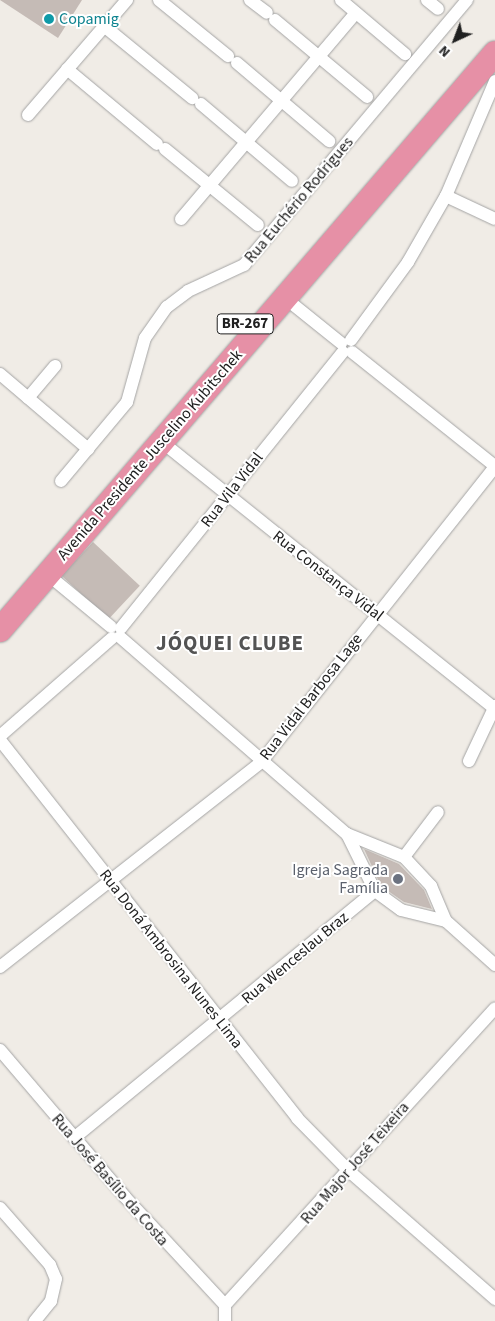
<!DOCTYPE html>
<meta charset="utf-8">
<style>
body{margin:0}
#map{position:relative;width:495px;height:1321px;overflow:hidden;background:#f0ece6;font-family:"Source Sans 3",sans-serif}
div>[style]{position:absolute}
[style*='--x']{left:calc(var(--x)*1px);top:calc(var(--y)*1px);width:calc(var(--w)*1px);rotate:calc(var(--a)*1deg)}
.building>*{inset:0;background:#c5bbb6;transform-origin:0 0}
.roads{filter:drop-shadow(0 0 1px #a4a4a4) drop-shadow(0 0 1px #a4a4a4)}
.street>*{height:12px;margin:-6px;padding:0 6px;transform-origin:6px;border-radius:6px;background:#fff}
.highway>*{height:24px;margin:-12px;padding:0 12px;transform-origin:12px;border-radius:12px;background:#e690a6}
.dots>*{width:14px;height:14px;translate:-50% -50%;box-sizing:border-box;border:2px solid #fff;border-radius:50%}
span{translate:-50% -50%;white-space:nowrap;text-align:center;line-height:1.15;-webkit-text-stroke:4px #fff;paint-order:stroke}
.shield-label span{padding:1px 4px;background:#fff;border:1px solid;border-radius:4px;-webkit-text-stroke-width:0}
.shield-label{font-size:15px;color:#202020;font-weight:700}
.culture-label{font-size:16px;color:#0d838f}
.left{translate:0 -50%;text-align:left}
.street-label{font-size:16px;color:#202020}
.worship-label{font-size:16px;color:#5b616d}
.right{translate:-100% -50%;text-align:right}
.district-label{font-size:21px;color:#535353;font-weight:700;letter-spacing:1px}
.north{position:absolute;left:430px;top:15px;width:50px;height:50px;-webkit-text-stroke:4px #fff;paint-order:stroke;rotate:223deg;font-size:14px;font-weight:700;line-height:20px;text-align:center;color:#202020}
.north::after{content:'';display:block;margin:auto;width:18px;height:22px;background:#202020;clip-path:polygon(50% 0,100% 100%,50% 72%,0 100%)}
</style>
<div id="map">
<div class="building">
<div style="clip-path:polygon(0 0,82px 0,58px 38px)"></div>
<div style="left:93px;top:542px;width:64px;height:46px;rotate:43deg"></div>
<div style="clip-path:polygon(364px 849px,399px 864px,424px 890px,432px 909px,404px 902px,381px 886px)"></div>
</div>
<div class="roads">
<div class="street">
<div style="--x:159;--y:0;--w:89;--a:39.1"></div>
<div style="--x:250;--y:0;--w:21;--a:37"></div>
<div style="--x:341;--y:0;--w:84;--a:40.2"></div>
<div style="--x:427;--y:0;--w:14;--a:39"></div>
<div style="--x:275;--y:20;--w:120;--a:39.9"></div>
<div style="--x:104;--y:26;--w:114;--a:39.3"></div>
<div style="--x:237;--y:63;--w:121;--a:40.3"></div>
<div style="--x:67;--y:69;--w:117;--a:39.8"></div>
<div style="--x:201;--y:104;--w:119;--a:40.2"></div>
<div style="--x:28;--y:115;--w:152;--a:-49.3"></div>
<div style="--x:165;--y:149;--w:120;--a:39.3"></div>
<div style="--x:446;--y:196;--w:54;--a:25.1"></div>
<div style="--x:181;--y:219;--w:270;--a:-49.7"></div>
<div style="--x:285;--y:298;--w:72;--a:38.8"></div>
<div style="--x:351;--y:340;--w:97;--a:-53.8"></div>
<div style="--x:408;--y:262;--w:76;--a:-60.1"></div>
<div style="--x:446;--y:196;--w:125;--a:-66.9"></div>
<div style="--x:352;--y:352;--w:183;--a:38.6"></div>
<div style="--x:0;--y:374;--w:116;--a:40.4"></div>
<div style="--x:28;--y:398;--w:42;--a:-49.8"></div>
<div style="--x:162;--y:442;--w:427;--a:38.7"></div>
<div style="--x:61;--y:481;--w:103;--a:-50.1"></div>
<div style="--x:127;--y:402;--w:66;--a:-74.3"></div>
<div style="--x:145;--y:338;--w:38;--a:-55"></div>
<div style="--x:167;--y:307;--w:26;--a:-37"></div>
<div style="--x:188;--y:291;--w:62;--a:-24.9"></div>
<div style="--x:244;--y:265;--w:346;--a:-49.9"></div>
<div style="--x:47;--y:574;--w:83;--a:39.6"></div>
<div style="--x:121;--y:628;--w:354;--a:-51.2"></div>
<div style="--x:120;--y:637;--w:301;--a:41"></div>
<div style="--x:347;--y:834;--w:64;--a:63.8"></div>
<div style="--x:375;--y:891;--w:32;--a:36"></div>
<div style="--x:401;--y:910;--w:46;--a:13.7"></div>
<div style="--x:446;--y:921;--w:66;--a:41.9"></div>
<div style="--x:0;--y:736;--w:149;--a:-41.2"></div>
<div style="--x:0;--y:740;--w:481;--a:51.8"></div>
<div style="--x:297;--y:1118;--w:76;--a:45.5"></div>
<div style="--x:350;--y:1172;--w:193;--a:41.2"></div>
<div style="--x:469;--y:761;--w:61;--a:-64.7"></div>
<div style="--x:347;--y:834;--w:61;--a:22"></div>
<div style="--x:404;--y:857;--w:40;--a:47"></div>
<div style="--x:431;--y:886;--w:38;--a:67"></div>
<div style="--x:404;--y:857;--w:56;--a:-52.9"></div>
<div style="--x:0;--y:967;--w:332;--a:-38.1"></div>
<div style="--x:261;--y:762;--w:377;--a:-51.6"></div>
<div style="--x:0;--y:1050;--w:193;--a:49.6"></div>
<div style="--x:125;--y:1197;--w:147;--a:47.2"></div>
<div style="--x:74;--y:1138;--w:389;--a:-39.4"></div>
<div style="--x:0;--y:1208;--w:76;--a:48.7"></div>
<div style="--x:50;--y:1265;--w:15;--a:67"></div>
<div style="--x:56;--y:1279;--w:23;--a:103"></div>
<div style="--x:51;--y:1301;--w:26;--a:129"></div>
<div style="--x:225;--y:1321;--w:16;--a:-90"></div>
<div style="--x:225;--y:1305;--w:401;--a:-47.7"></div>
</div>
<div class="highway">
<div style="--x:0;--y:630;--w:760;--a:-49.37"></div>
</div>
</div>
<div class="dots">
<div style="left:49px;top:19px;background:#0f9aa8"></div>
<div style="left:398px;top:879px;background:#6b7280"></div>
</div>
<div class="shield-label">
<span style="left:245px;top:324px">BR-267</span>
</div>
<div class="culture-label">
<span class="left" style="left:59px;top:19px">Copamig</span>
</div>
<div class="street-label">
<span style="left:299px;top:200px;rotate:-50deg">Rua Euchério Rodrigues</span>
<span style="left:150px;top:455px;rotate:-49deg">Avenida Presidente Juscelino Kubitschek</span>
<span style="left:232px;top:490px;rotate:-52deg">Rua Vila Vidal</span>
<span style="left:328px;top:576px;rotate:38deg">Rua Constança Vidal</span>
<span style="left:311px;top:697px;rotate:-52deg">Rua Vidal Barbosa Lage</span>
<span style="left:295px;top:958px;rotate:-40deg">Rua Wenceslau Braz</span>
<span style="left:171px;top:959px;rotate:52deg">Rua Doná Ambrosina Nunes Lima</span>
<span style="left:355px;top:1163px;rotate:-49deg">Rua Major José Teixeira</span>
<span style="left:110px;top:1180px;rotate:49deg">Rua José Basílio da Costa</span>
</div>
<div class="worship-label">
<span class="right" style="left:388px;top:879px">Igreja Sagrada<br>Família</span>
</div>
<div class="district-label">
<span style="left:230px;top:643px">JÓQUEI CLUBE</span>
</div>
<div class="north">N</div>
</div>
